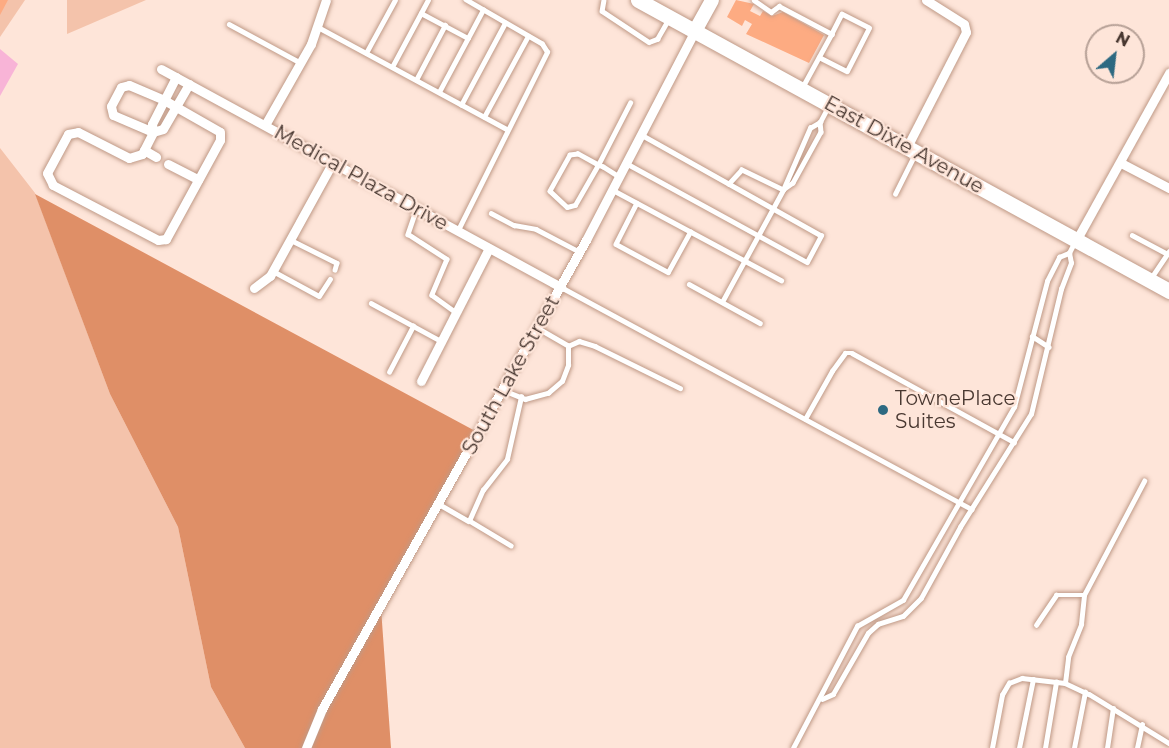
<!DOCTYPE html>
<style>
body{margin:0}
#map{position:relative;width:1169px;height:748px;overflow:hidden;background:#fee5d9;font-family:Montserrat,sans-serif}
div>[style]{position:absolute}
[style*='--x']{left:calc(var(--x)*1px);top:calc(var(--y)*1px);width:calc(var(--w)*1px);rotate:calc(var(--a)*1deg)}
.green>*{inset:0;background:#f4c3ab}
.forest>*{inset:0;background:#df8f67}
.water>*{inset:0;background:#f8b4d7}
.building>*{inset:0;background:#fdab82}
.roads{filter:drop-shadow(0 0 2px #bf9986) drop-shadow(0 0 2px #bf9986)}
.lane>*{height:4.5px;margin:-2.25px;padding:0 2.25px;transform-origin:2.25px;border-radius:2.25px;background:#fff}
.street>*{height:9px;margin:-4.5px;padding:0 4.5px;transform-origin:4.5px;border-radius:4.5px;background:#fff}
.secondary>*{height:14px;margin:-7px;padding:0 7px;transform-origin:7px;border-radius:7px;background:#fff}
.primary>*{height:15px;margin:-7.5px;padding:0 7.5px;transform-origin:7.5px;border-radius:7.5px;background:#fff}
.dots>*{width:16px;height:16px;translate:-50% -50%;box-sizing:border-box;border:3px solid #fee5d9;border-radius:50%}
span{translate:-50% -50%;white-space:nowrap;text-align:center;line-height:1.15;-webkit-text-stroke:4.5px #fee5d9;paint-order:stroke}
.street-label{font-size:20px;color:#493831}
.poi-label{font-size:20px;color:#493831}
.left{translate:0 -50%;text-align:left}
.north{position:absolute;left:1085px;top:24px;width:60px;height:60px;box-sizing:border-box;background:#fee5d9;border:2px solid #b6a096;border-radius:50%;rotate:28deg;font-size:16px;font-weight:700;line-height:24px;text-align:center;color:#493831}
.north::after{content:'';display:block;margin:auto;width:21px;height:27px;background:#2d6981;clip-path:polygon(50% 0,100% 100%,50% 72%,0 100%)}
</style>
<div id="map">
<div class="green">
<div style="clip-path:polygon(0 0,25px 0,0 37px)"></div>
<div style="clip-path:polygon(67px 0,146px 0,67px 34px)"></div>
<div style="clip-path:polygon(0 148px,35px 193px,110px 394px,178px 527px,211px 687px,245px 748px,0 748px)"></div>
</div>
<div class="forest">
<div style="clip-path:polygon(35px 194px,479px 433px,381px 608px,391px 748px,245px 748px,211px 687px,178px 527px,110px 394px)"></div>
</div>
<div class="water">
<div style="clip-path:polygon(0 49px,18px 64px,0 96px)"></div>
</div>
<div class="building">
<div style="clip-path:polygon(0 0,8px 0,0 15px)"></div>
<div style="clip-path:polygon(736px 0,754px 4px,750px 11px,760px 16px,763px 11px,772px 16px,783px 12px,824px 35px,809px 63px,746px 34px,752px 24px,745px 20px,742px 26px,727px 17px)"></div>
</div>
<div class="roads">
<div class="lane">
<div style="--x:604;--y:0;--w:11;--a:100"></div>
<div style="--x:602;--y:11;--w:56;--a:33.4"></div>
<div style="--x:649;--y:42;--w:9;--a:-21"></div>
<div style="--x:657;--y:39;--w:22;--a:-60"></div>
<div style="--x:754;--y:0;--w:21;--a:35"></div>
<div style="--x:771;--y:12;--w:10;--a:-37"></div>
<div style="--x:779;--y:6;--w:60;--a:27.8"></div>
<div style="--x:832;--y:34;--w:60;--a:118.7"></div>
<div style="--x:421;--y:13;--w:53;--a:28"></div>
<div style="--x:468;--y:38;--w:32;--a:-62"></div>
<div style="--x:229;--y:24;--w:82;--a:28.4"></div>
<div style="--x:318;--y:27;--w:215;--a:28.4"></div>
<div style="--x:366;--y:53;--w:60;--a:-61.3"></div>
<div style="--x:819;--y:57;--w:31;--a:27"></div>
<div style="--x:847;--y:71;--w:48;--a:-62.9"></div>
<div style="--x:869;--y:28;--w:30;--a:-153"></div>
<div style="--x:842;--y:14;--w:22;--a:117"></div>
<div style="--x:392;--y:67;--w:76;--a:-61.8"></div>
<div style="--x:416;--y:80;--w:62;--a:-62.2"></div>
<div style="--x:439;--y:92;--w:61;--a:-61.8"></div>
<div style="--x:461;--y:105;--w:93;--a:-61.8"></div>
<div style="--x:484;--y:117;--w:92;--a:-61.5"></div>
<div style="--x:820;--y:122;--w:10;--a:84"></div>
<div style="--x:821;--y:132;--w:58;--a:118.8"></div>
<div style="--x:793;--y:183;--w:12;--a:145"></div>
<div style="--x:783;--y:190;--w:68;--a:-66.5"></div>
<div style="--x:810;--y:128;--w:12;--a:-31"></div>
<div style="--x:820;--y:122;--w:17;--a:-62"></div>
<div style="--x:626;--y:163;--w:206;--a:28.7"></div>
<div style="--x:807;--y:262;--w:30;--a:-62"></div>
<div style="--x:821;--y:236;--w:206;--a:-150.7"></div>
<div style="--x:619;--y:177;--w:19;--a:-148"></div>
<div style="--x:603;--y:167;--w:5;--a:-158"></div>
<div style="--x:598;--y:165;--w:23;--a:-151"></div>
<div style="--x:578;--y:154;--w:8;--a:173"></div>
<div style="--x:570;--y:155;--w:41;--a:119.1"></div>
<div style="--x:550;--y:191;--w:23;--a:43"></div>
<div style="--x:567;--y:207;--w:8;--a:-14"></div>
<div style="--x:575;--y:205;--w:46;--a:-60.1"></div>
<div style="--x:598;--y:165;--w:70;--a:-62.7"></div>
<div style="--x:613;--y:190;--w:191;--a:28.2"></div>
<div style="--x:895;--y:194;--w:45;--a:-63.4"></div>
<div style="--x:637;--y:203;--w:46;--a:117.1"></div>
<div style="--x:616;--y:244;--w:59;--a:28.3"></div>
<div style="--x:668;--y:272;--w:46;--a:-61.2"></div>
<div style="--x:417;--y:208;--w:28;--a:109"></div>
<div style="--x:408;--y:234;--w:46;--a:32.7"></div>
<div style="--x:447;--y:259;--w:39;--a:113"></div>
<div style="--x:432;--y:295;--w:29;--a:36"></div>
<div style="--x:491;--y:213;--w:26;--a:28"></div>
<div style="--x:514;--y:225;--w:22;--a:10"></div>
<div style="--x:536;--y:229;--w:50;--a:27.6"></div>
<div style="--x:458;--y:230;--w:199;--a:-63.4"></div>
<div style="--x:547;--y:52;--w:9;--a:-122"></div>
<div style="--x:542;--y:44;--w:88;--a:-149.9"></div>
<div style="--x:1132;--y:235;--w:40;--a:28"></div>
<div style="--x:291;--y:240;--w:51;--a:26.6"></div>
<div style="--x:337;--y:263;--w:7;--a:106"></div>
<div style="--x:273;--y:271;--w:52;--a:28.5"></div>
<div style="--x:319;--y:296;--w:20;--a:-57"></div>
<div style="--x:1151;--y:278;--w:32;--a:-56"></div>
<div style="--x:689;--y:284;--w:81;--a:28.8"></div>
<div style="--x:561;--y:287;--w:467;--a:28.4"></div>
<div style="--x:722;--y:302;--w:128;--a:-61.4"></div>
<div style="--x:783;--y:190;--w:46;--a:-154"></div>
<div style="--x:742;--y:170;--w:19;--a:133"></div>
<div style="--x:371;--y:303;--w:80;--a:28.5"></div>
<div style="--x:1032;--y:336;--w:20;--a:33"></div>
<div style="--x:568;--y:346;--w:12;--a:-24"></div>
<div style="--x:579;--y:341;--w:17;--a:17"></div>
<div style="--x:595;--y:346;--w:95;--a:26.3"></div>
<div style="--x:389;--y:372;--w:52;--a:-62.4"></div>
<div style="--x:503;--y:390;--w:24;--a:22"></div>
<div style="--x:525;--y:399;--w:24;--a:-15"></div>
<div style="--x:548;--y:393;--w:18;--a:-41"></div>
<div style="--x:562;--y:381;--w:17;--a:-69"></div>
<div style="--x:568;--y:365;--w:19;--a:-90"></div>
<div style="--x:568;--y:346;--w:36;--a:-150"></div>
<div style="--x:805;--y:419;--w:55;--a:-60.6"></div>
<div style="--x:832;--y:371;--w:22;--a:-54"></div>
<div style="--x:845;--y:353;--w:7;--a:0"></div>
<div style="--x:852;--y:353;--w:185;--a:28.8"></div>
<div style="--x:439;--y:504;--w:34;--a:30"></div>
<div style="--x:511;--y:546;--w:49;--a:-149.2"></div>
<div style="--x:469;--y:521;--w:34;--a:-66"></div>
<div style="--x:483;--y:490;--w:39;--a:-52"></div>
<div style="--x:507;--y:459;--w:64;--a:-77.3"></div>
<div style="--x:1036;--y:625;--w:36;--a:-56"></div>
<div style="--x:1056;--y:595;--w:28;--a:0"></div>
<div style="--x:1065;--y:683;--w:26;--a:-83"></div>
<div style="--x:1068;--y:657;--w:35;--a:-68"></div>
<div style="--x:1081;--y:624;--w:29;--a:-84"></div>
<div style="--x:1084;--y:595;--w:129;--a:-62.2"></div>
<div style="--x:822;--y:699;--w:12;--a:-24"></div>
<div style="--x:833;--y:694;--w:70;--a:-60.2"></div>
<div style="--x:868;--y:633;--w:13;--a:-42"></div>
<div style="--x:878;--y:624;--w:26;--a:-18"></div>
<div style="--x:903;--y:616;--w:25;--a:-45"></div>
<div style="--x:921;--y:598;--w:81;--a:-61.2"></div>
<div style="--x:960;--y:527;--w:133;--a:-57.9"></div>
<div style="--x:1031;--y:414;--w:129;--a:-76.5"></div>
<div style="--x:1061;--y:289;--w:28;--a:-69"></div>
<div style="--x:1071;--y:263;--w:10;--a:-101"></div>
<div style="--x:793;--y:748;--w:138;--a:-62.3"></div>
<div style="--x:857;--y:626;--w:53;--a:-29.5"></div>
<div style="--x:903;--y:600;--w:223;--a:-60.1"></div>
<div style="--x:1014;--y:407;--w:130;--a:-75.3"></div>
<div style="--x:1047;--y:281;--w:27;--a:-63"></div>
<div style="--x:1059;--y:257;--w:11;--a:-22"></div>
<div style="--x:1069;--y:253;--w:13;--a:-63"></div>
<div style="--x:992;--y:748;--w:54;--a:-79.3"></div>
<div style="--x:1002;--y:695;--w:14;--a:-60"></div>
<div style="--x:1009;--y:683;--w:14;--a:-21"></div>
<div style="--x:1022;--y:678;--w:43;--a:6.6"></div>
<div style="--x:1065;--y:683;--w:26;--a:25"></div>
<div style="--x:1089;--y:694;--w:94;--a:31.5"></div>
<div style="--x:1019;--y:748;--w:70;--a:-78.5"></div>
<div style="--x:1045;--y:748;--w:67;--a:-80.5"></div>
<div style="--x:1074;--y:748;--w:57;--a:-78.9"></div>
<div style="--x:1107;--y:748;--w:40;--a:-81.5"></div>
<div style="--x:1137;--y:748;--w:24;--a:-78"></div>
</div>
<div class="street">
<div style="--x:161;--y:69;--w:456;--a:28.6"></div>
<div style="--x:176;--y:77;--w:53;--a:117.1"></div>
<div style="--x:152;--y:124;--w:8;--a:83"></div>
<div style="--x:153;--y:132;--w:10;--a:-17"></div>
<div style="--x:163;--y:129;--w:52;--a:-60"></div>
<div style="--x:129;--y:85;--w:38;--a:23"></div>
<div style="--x:164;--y:100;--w:64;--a:29.7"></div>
<div style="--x:220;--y:132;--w:8;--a:90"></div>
<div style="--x:220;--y:140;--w:113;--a:118.6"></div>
<div style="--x:166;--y:239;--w:8;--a:173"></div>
<div style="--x:158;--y:240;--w:119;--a:-152.4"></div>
<div style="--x:53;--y:185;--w:13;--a:-117"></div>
<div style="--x:47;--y:173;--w:44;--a:-61.7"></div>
<div style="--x:68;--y:134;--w:10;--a:-11"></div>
<div style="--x:78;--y:132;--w:57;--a:27"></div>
<div style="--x:129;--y:158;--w:14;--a:-17"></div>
<div style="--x:142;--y:154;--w:25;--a:-63"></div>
<div style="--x:153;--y:132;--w:43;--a:-157"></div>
<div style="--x:113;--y:115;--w:9;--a:-103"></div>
<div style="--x:111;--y:106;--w:21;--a:-62"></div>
<div style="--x:121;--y:87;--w:8;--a:-14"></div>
<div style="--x:265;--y:125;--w:93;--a:-60.4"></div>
<div style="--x:311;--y:44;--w:46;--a:-71.2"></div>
<div style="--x:907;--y:147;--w:129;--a:-62.8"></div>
<div style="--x:966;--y:32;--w:8;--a:-104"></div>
<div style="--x:964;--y:24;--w:45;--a:-147.7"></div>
<div style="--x:144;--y:150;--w:14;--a:30"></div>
<div style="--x:1121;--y:163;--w:54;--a:27.5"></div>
<div style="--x:168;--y:164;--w:34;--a:27"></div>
<div style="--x:1077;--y:239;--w:190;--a:-61"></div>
<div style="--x:254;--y:288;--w:20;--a:-37"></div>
<div style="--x:270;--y:276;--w:130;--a:-61.1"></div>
<div style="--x:421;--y:381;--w:149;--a:-62.9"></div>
<div style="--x:306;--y:748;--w:42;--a:-67.7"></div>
<div style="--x:322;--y:709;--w:538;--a:-60.62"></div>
<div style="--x:586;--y:240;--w:236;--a:-62.5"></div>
</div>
<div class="secondary">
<div style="--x:695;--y:31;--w:35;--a:-61"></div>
</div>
<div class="primary">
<div style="--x:638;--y:0;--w:606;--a:28.72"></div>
</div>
</div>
<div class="dots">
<div style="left:883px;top:410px;background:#2d6981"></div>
</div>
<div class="street-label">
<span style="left:904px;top:145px;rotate:29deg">East Dixie Avenue</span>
<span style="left:361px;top:178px;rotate:29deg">Medical Plaza Drive</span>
<span style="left:511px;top:375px;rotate:-61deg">South Lake Street</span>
</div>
<div class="poi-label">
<span class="left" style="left:895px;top:410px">TownePlace<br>Suites</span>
</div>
<div class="north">N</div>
</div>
